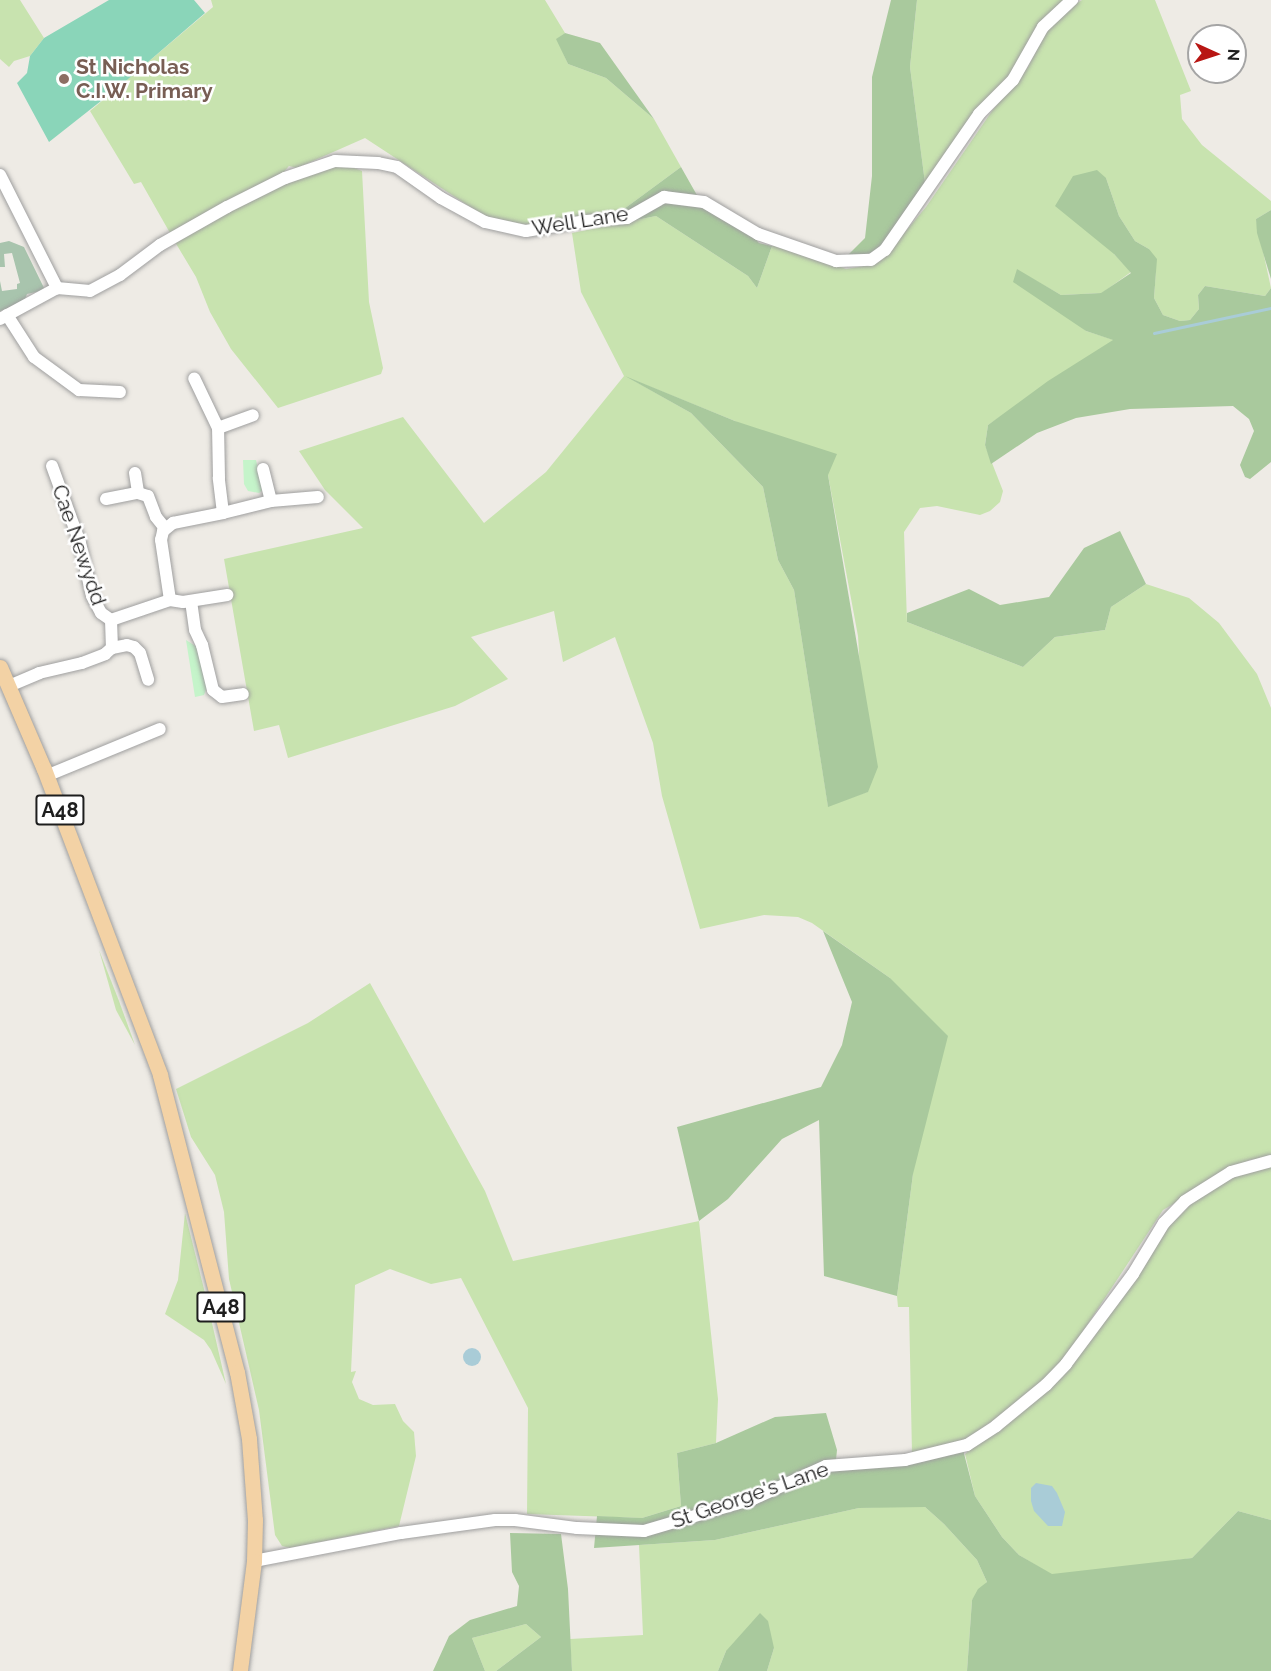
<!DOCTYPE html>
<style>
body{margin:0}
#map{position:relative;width:1271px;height:1671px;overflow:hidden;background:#eeebe5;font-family:Raleway,sans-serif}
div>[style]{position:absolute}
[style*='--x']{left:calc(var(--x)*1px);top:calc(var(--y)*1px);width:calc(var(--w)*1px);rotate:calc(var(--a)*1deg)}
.grass>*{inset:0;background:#c8e3af}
.forest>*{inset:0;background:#a9c99d}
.cemetery>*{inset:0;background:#a8c4ad}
.park>*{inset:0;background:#c5f4ca}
.pitch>*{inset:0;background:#8ad5b9}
.water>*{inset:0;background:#a9ccd7}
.round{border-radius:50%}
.stream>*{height:3px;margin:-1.5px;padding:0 1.5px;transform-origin:1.5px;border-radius:1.5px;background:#a9ccd7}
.roads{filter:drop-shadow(0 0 2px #9f9f9f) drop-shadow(0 0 2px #9f9f9f)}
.minor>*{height:12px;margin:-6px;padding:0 6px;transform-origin:6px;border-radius:6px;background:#fff}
.major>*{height:15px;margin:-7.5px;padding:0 7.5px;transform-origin:7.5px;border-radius:7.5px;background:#f3d2a5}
.dots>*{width:16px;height:16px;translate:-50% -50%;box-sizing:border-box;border:3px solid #fff;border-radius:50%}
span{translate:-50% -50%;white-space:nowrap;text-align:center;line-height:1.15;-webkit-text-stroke:5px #fff;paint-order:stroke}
.shield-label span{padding:2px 4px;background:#fff;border:2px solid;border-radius:4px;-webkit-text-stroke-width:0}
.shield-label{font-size:20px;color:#1e1e1e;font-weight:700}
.education-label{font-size:21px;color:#785e54;font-weight:700}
.left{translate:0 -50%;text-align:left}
.street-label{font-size:21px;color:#1e1e1e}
.north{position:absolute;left:1187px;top:24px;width:60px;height:60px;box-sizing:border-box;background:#fff;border:2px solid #a5a5a5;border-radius:50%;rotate:93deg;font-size:16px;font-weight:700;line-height:24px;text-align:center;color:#1e1e1e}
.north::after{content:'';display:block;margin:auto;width:21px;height:27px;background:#b81613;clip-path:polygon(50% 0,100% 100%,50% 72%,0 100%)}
</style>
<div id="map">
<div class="grass">
<div style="clip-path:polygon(0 0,20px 0,44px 38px,30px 56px,14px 61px,9px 67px,0 59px)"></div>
<div style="clip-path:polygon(211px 0,545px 0,565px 33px,557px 39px,568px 64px,606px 78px,654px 119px,681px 167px,624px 209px,527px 225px,484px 216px,365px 138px,297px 168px,289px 166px,282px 174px,170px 233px,141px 182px,134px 184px,90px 111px,213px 7px)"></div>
<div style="clip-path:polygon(917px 0,1068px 0,1045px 17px,1024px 57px,925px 183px,910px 67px)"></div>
<div style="clip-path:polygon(evenodd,1082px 0,1155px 0,1191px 91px,1180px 95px,1182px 119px,1202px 145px,1271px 201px,1271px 210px,1256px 219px,1271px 288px,1265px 296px,1205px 286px,1198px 295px,1199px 309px,1190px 320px,1180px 321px,1163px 315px,1154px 298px,1156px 270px,1149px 249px,1135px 241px,1119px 216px,1106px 178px,1114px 254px,1131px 272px,1102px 293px,1061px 295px,1017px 270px,1086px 331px,1114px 340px,988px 425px,985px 445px,1003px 491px,1000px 502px,990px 511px,980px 515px,937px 506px,920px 508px,904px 532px,907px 622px,1023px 667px,1055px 637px,1105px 630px,1111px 607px,1146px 584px,1189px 598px,1219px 623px,1257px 674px,1271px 708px,1271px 1157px,1249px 1160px,1163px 1210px,1074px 1345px,1048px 1379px,968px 1439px,912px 1454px,909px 1307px,898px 1307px,897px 1296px,913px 1174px,890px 978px,812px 923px,798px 917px,764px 915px,700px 929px,662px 796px,653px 743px,615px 637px,563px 662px,554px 611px,471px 637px,508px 679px,455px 706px,288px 758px,279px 725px,254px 731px,224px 559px,363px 528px,325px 490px,299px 451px,403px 417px,484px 523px,546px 472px,624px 376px,581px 292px,572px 233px,656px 216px,748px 276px,757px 288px,772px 246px,779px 244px,846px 269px,871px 265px,889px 251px,926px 207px,992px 111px,1028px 67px,1045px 33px,1061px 13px,1082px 0,631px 379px,735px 421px,828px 475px,858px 636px,867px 792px,828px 806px,794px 590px,778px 560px,763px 487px,691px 413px,631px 379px)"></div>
<div style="clip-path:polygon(327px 164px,349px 166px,362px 171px,369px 302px,383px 368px,381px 374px,278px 408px,231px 349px,210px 312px,196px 277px,175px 242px,231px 209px)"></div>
<div style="clip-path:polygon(99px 950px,119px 1001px,135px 1045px,116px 1010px)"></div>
<div style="clip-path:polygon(370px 983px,485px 1191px,513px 1261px,699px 1221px,718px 1399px,716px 1443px,677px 1453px,681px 1506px,642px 1518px,527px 1514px,528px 1408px,461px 1278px,431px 1284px,390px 1269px,355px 1285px,351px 1372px,356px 1371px,352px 1382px,359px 1399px,373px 1405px,395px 1404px,403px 1421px,414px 1432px,416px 1456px,399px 1526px,290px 1548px,282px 1546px,275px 1535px,259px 1410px,229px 1279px,224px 1212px,215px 1175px,191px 1137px,176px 1089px,308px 1023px)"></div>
<div style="clip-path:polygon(1271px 1166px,1271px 1520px,1238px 1511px,1192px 1558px,1164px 1562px,1052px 1575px,1019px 1555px,1002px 1537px,975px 1496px,965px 1454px,1051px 1387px,1093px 1338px,1161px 1235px,1199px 1196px,1237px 1176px)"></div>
<div style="clip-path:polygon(185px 1213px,206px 1297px,226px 1384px,211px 1350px,204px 1340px,165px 1314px,178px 1280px)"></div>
<div style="clip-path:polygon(898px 1506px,925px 1507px,944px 1524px,977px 1560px,987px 1582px,972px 1600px,967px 1671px,767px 1671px,774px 1648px,726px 1651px,718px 1671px,572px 1671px,570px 1639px,643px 1635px,639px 1545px,715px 1540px,859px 1508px)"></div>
<div style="clip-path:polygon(526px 1624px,541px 1637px,496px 1671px,485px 1671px,472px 1638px)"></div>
</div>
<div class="forest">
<div style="clip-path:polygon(891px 0,917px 0,910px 67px,925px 183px,885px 245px,872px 256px,847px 256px,865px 238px,872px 176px,872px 77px)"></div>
<div style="clip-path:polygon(565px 33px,600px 43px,654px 119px,606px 78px,568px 64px,556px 39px)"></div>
<div style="clip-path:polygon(681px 167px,698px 197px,747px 230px,759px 243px,772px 246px,757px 288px,748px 276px,656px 216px,636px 220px,624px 209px)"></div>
<div style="clip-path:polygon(1097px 170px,1106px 178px,1119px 216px,1135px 241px,1149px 249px,1157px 259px,1154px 298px,1163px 315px,1180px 321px,1190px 320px,1199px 309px,1198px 295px,1205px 286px,1265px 296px,1271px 288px,1271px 462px,1250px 479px,1245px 477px,1240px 465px,1254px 431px,1249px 419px,1233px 406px,1130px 409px,1076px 418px,1037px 433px,991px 464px,985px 445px,988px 425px,1048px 381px,1113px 340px,1086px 331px,1013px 282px,1017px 269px,1061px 295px,1101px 293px,1131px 273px,1114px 254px,1055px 206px,1073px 176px)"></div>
<div style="clip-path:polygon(1271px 210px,1271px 279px,1257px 233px,1256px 219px)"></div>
<div style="clip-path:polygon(625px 376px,735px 421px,837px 454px,828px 475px,878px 767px,868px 792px,828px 807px,794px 590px,778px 560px,763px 487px,691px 413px)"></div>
<div style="clip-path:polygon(1120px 531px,1146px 584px,1111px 607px,1105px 630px,1055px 637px,1023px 667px,907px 622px,907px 613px,969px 589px,1000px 605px,1049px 597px,1084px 548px)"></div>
<div style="clip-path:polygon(823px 931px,890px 978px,948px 1036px,913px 1174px,897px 1296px,824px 1276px,819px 1120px,782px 1139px,728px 1199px,699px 1221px,677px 1127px,821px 1087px,842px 1045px,852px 1002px)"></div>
<div style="clip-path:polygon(826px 1413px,837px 1450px,836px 1460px,912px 1454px,961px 1442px,975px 1496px,1002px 1537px,1019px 1555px,1052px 1574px,1192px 1558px,1238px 1511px,1271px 1520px,1271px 1671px,967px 1671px,972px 1600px,978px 1589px,987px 1582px,977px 1560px,944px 1524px,925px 1507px,859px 1508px,715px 1540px,594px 1548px,597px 1516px,642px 1518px,681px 1506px,677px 1453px,716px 1443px,775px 1417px)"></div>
<div style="clip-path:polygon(510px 1533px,561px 1534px,568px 1589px,572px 1671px,496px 1671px,541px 1637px,526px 1624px,472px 1638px,485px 1671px,433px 1671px,449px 1636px,470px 1620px,517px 1606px,519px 1586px,512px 1572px)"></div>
<div style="clip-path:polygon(760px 1613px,768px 1621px,774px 1648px,767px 1671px,718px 1671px,726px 1651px)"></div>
</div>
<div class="cemetery">
<div style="clip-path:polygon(9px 241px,24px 247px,45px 290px,27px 294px,24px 302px,0 311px,0 281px,2px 291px,17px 289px,17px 284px,20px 283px,12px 253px,4px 254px,5px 267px,0 267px,0 243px)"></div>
</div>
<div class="park">
<div style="clip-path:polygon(243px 460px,256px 460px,263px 490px,259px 493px,248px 491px,244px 484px)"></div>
<div style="clip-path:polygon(186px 640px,197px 647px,207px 687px,204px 695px,195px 697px)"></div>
</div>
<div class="pitch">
<div style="clip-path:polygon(109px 0,194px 0,205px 13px,120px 86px,49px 142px,17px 83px,27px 73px,30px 56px,44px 38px)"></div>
</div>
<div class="water">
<div class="round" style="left:463px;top:1348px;width:18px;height:18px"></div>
<div style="clip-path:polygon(1036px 1483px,1052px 1486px,1057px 1493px,1065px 1512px,1062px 1526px,1048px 1526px,1034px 1511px,1031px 1501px,1031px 1488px)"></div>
</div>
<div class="stream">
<div style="--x:1154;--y:333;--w:120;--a:-12.1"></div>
</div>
<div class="roads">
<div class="minor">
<div style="--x:0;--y:175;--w:127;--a:63.2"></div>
<div style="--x:7;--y:315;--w:50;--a:57.3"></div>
<div style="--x:34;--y:357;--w:56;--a:36.3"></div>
<div style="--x:79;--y:390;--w:41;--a:2.8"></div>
<div style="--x:0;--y:319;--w:65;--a:-28.5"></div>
<div style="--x:57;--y:288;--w:33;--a:5"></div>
<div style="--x:90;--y:291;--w:34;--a:-28"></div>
<div style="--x:120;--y:275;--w:50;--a:-36.9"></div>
<div style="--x:160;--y:245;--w:77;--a:-29.6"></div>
<div style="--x:227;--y:207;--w:65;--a:-26.6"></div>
<div style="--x:285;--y:178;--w:53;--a:-18.8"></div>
<div style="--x:335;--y:161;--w:43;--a:2.7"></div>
<div style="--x:378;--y:163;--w:19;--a:12"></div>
<div style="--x:397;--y:167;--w:54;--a:35.2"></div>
<div style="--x:441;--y:198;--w:50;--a:28.6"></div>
<div style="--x:485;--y:222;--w:42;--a:12.4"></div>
<div style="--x:526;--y:231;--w:61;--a:-9.5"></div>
<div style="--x:586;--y:221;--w:41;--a:-4.2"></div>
<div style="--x:627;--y:218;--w:43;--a:-29.6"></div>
<div style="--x:664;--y:197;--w:40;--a:7.1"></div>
<div style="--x:704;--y:202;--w:63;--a:30.7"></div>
<div style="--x:758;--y:234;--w:83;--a:19.1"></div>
<div style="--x:836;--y:261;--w:35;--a:-2"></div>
<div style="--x:871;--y:260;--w:17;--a:-36"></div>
<div style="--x:885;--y:250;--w:165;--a:-55.3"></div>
<div style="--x:979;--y:114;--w:48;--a:-45"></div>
<div style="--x:1013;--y:80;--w:61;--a:-60.5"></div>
<div style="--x:1043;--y:27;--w:40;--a:-43"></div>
<div style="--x:218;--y:428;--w:37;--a:-20"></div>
<div style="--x:52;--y:466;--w:82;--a:70"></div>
<div style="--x:80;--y:543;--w:54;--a:77.2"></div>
<div style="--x:92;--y:596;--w:19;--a:62"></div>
<div style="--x:101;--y:613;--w:12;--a:35"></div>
<div style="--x:111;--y:620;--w:28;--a:88"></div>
<div style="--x:263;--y:469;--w:33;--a:76"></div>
<div style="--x:135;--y:473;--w:20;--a:81"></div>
<div style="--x:106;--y:499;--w:33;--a:-11"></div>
<div style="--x:138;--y:493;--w:10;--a:17"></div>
<div style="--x:148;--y:496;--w:22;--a:69"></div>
<div style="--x:156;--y:517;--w:14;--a:51"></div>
<div style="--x:223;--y:513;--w:49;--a:-14"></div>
<div style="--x:271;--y:501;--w:47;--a:-4.9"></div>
<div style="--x:170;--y:600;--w:61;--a:-98.5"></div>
<div style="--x:161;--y:540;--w:9;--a:-77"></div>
<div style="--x:163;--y:531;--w:13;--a:-39"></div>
<div style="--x:173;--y:523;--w:51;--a:-11.3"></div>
<div style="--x:223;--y:513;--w:35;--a:-97"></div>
<div style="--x:219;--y:478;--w:50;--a:-91.1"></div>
<div style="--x:218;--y:428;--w:55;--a:-115.6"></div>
<div style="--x:191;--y:601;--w:29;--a:82"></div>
<div style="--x:195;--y:630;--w:17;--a:65"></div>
<div style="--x:202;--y:645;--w:46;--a:76.3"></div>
<div style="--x:213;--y:690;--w:11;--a:38"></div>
<div style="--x:222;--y:697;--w:21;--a:-8"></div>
<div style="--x:111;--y:620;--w:62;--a:-18.7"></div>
<div style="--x:170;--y:600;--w:13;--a:9"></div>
<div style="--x:183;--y:602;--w:45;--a:-9"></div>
<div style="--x:9;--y:686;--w:33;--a:-23"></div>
<div style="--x:39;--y:673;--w:44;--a:-13.1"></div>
<div style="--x:82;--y:663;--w:25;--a:-21"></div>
<div style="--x:105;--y:654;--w:9;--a:-41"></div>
<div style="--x:112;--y:648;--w:15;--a:-11"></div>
<div style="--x:127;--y:645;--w:7;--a:16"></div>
<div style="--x:134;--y:647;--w:8;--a:45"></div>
<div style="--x:140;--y:653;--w:28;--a:73"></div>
<div style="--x:46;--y:776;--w:123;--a:-22.4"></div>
<div style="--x:254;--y:1561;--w:150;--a:-10.8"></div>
<div style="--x:401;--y:1533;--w:95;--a:-7.9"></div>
<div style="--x:495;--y:1520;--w:20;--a:0"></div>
<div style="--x:515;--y:1520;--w:63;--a:7.4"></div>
<div style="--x:577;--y:1528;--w:67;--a:2.6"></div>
<div style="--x:644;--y:1531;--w:114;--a:-16.4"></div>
<div style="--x:753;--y:1499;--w:80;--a:-24.3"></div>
<div style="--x:826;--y:1466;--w:79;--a:-4.3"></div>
<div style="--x:905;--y:1460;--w:64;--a:-13.6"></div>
<div style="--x:967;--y:1445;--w:35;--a:-33"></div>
<div style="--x:996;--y:1426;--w:65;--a:-39.4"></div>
<div style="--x:1046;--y:1385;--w:29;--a:-46"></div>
<div style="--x:1066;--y:1364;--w:112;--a:-53.3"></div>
<div style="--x:1133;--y:1274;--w:60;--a:-58.7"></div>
<div style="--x:1164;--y:1223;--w:30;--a:-46"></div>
<div style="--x:1185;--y:1201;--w:54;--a:-32.2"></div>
<div style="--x:1231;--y:1172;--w:41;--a:-15.4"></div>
</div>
<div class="major">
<div style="--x:0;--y:667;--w:111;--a:66.7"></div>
<div style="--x:44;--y:769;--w:327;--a:69.2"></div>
<div style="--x:160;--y:1075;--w:307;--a:75.5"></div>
<div style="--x:237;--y:1372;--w:68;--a:79.8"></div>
<div style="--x:249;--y:1439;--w:81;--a:85.8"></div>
<div style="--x:255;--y:1520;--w:41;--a:91.4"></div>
<div style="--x:254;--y:1561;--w:111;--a:97.3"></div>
</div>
</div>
<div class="dots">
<div style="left:64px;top:79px;background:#8d6e63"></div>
</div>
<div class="shield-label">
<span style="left:60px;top:810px">A48</span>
<span style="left:221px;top:1307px">A48</span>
</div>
<div class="education-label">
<span class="left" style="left:76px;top:79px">St Nicholas<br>C.I.W. Primary</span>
</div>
<div class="street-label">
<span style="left:580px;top:221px;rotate:-9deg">Well Lane</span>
<span style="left:79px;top:545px;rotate:71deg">Cae Newydd</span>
<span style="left:750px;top:1495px;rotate:-19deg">St George's Lane</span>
</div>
<div class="north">N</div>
</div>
